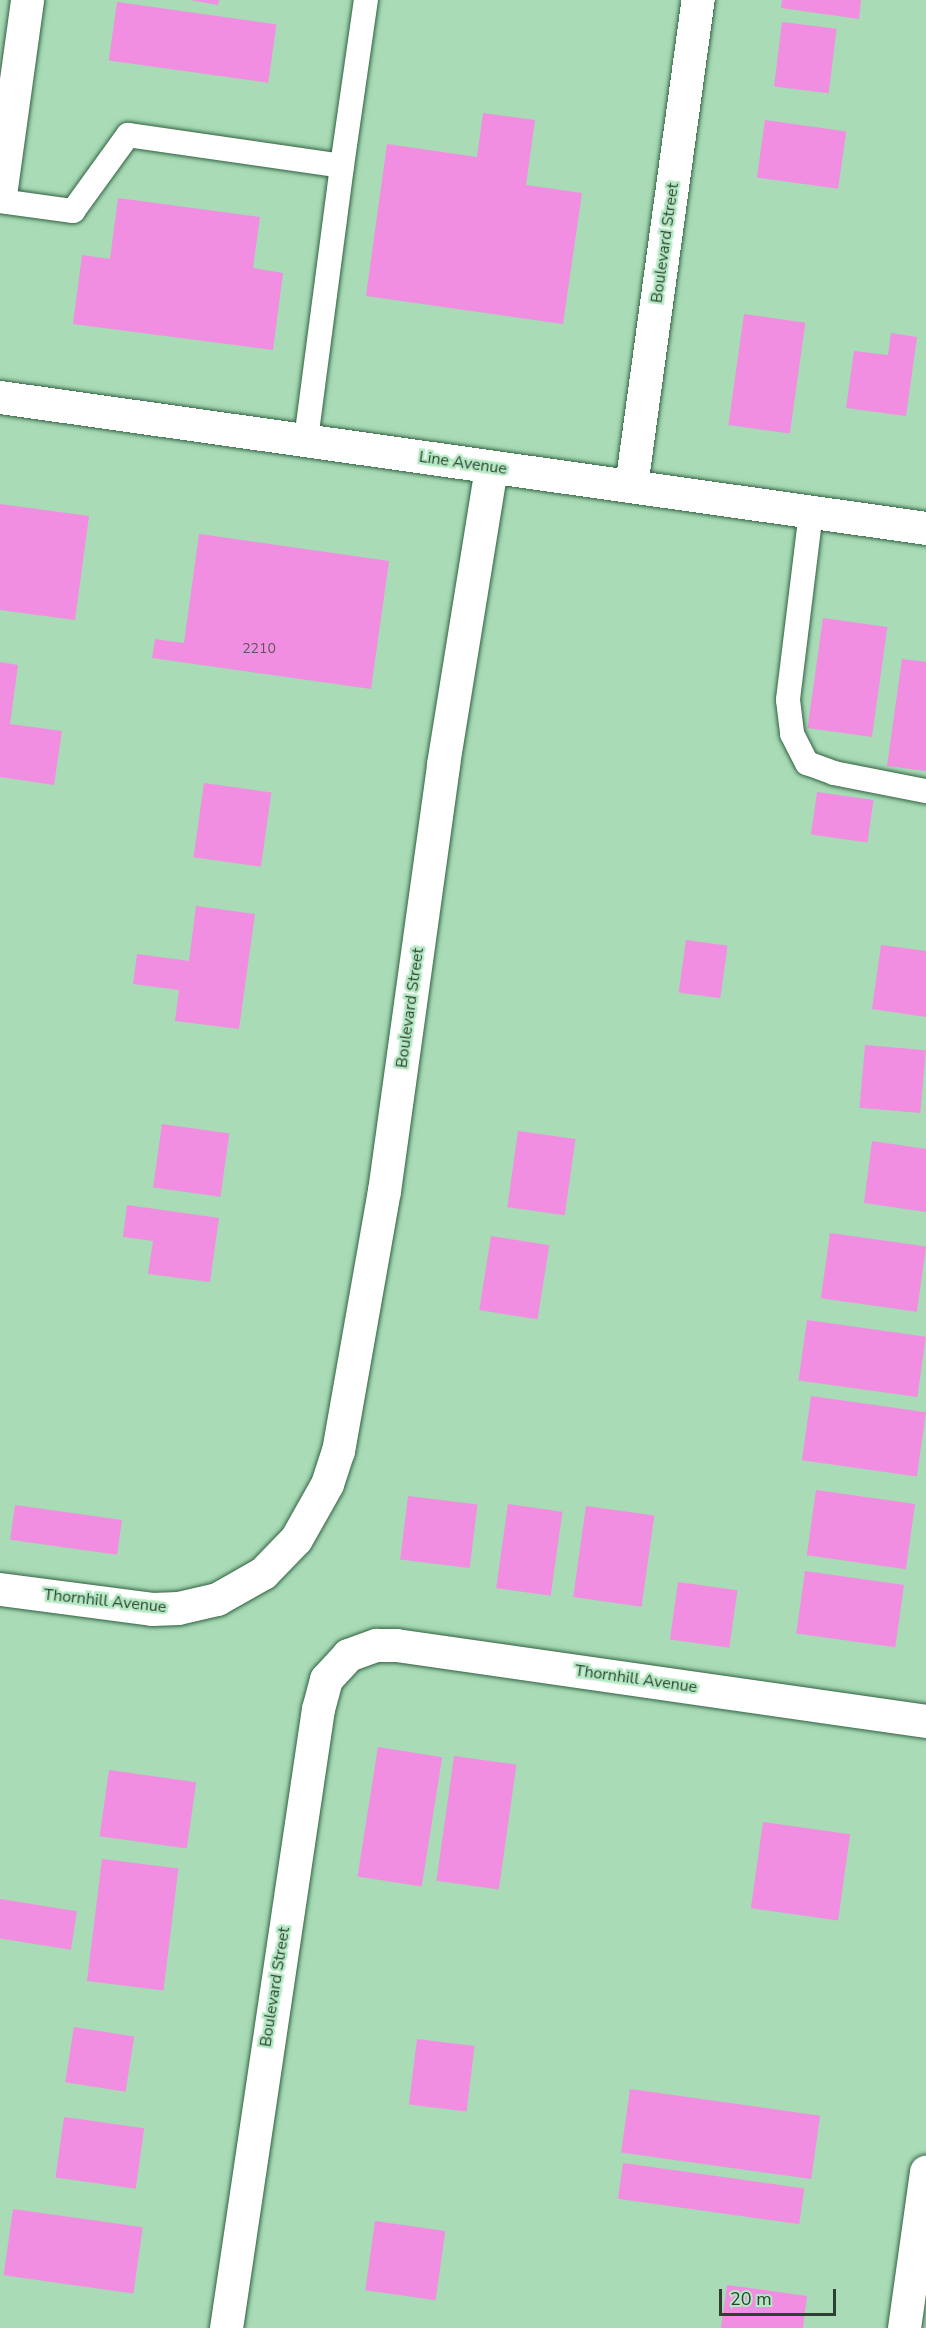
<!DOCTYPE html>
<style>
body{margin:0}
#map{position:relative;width:926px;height:2328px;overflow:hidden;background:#a8dbb6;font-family:"Nunito Sans",sans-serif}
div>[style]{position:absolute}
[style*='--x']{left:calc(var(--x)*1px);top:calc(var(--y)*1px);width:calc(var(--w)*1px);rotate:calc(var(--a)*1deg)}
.building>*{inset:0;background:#f28ee2;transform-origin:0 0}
.roads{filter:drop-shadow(0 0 2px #326242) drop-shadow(0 0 2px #326242)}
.lane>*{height:24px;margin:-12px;padding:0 12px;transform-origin:12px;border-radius:12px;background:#fff}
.street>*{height:33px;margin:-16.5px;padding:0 16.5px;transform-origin:16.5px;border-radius:16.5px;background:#fff}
.secondary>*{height:33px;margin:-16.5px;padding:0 16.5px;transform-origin:16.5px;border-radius:16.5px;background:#fff}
span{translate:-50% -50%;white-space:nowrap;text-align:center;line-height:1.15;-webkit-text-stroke:5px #b5e9c3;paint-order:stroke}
.number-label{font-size:14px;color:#5e545e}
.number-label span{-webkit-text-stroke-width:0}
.street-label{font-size:16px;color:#2c4132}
.scale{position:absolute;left:719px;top:2289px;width:117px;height:27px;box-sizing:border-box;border:3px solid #2c4132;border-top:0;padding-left:8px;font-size:18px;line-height:21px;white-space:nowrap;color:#2c4132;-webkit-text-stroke:4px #b5e9c3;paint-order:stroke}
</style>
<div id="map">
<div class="building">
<div style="clip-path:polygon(190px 0,219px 0,218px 5px)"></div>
<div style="clip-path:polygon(782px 0,861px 0,859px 19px,781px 8px)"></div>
<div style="left:117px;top:2px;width:161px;height:59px;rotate:8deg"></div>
<div style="left:782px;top:22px;width:55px;height:65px;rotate:7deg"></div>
<div style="clip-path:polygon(483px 113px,535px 120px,526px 185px,582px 193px,563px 324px,366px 296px,387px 144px,477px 157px)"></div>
<div style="left:765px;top:120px;width:82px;height:58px;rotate:8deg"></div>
<div style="clip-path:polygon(118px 198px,260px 217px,253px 268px,283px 273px,273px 350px,73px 324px,82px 255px,110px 259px)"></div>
<div style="left:744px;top:314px;width:62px;height:112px;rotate:8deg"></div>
<div style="clip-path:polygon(891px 333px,917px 337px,906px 416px,846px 408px,854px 351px,888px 355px)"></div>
<div style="clip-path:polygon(0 504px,89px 516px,75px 620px,0 610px)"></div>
<div style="clip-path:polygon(199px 534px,389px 561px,371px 689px,152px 658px,155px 639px,184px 643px)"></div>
<div style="left:823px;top:618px;width:65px;height:111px;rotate:8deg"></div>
<div style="clip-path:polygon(902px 659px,926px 662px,926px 771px,887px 766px)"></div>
<div style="clip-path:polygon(0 662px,18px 665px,10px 724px,62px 731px,54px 785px,0 777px)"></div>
<div style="left:204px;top:783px;width:68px;height:75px;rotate:8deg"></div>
<div style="left:817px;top:792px;width:57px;height:43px;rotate:8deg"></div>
<div style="clip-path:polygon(196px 906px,255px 914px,239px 1029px,175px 1021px,179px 990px,133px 984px,137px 954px,189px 961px)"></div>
<div style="left:686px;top:940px;width:42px;height:53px;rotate:8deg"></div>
<div style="clip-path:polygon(881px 945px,926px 951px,926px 1017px,872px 1009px)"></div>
<div style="left:865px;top:1045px;width:61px;height:63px;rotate:5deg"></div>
<div style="left:162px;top:1124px;width:68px;height:64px;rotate:8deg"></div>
<div style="left:518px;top:1131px;width:58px;height:77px;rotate:8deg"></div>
<div style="clip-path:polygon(872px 1141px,926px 1149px,926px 1212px,864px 1203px)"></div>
<div style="clip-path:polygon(127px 1205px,219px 1218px,210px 1282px,148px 1274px,153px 1241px,123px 1237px)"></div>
<div style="left:830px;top:1233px;width:97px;height:66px;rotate:8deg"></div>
<div style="left:491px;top:1236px;width:59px;height:75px;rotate:9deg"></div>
<div style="left:807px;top:1320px;width:120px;height:61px;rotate:8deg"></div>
<div style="left:811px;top:1396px;width:116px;height:65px;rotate:8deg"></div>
<div style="left:816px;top:1490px;width:100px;height:66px;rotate:8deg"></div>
<div style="left:408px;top:1496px;width:70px;height:64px;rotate:7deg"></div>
<div style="left:508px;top:1504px;width:55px;height:85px;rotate:8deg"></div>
<div style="left:15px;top:1505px;width:108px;height:35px;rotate:8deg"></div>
<div style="left:586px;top:1506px;width:69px;height:92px;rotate:8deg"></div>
<div style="left:805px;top:1571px;width:100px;height:63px;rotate:8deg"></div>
<div style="left:678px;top:1582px;width:60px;height:58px;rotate:8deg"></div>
<div style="left:378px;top:1747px;width:65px;height:131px;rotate:9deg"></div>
<div style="left:454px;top:1756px;width:63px;height:126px;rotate:8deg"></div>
<div style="left:109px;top:1770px;width:88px;height:67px;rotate:8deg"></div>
<div style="left:763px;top:1822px;width:88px;height:87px;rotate:8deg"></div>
<div style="left:102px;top:1859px;width:77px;height:123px;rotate:7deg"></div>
<div style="left:0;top:1899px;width:78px;height:39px;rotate:9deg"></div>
<div style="left:74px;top:2027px;width:61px;height:56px;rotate:9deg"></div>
<div style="left:417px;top:2039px;width:58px;height:66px;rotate:7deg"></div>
<div style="left:630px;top:2089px;width:192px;height:64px;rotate:8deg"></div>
<div style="left:64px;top:2117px;width:81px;height:61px;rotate:8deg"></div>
<div style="left:623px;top:2163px;width:183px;height:36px;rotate:8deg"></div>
<div style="left:13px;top:2209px;width:131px;height:67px;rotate:8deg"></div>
<div style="left:375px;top:2221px;width:71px;height:70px;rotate:8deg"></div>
<div style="clip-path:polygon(727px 2285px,807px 2296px,803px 2328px,721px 2328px)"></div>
</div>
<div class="roads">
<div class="lane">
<div style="--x:342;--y:166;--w:168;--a:-81.8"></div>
<div style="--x:0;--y:201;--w:74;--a:7.8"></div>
<div style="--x:73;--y:211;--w:94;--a:-54.1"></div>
<div style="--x:128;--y:135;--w:216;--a:8.2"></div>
<div style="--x:342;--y:166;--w:277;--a:97.5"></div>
<div style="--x:811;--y:512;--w:189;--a:97"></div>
<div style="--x:788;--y:700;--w:34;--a:83"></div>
<div style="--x:792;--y:734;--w:33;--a:63"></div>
<div style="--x:807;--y:763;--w:29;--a:20"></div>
<div style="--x:834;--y:773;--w:94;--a:11.1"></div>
</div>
<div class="street">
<div style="--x:0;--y:195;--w:197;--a:-82.1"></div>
<div style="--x:631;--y:486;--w:491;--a:-82.2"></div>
<div style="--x:0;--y:1589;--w:153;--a:7.5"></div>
<div style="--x:152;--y:1609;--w:26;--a:-2"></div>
<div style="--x:178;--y:1608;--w:40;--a:-13"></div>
<div style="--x:217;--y:1599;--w:53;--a:-29.5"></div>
<div style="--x:263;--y:1573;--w:47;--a:-45.9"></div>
<div style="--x:296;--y:1539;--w:63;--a:-60.6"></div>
<div style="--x:327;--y:1484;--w:35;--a:-72"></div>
<div style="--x:338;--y:1451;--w:264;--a:-80"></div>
<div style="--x:384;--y:1191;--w:431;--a:-82.1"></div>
<div style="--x:443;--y:764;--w:301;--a:-80.8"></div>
<div style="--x:226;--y:2328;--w:626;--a:-81.55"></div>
<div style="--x:318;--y:1709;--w:31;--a:-75"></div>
<div style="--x:326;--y:1679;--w:33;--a:-47"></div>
<div style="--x:348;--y:1655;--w:30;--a:-20"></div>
<div style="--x:376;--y:1645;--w:20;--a:0"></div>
<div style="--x:396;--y:1645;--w:535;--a:8.16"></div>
<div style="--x:904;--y:2328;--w:158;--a:-82"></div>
</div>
<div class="secondary">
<div style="--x:0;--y:397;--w:935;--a:8.05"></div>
</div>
</div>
<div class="number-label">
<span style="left:259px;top:649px">2210</span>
</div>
<div class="street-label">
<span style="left:665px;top:243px;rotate:-82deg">Boulevard Street</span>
<span style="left:463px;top:463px;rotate:8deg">Line Avenue</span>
<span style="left:410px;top:1008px;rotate:-82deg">Boulevard Street</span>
<span style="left:105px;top:1601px;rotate:6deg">Thornhill Avenue</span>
<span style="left:636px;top:1679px;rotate:8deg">Thornhill Avenue</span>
<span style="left:275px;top:1987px;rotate:-81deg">Boulevard Street</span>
</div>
<div class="scale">20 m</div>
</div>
